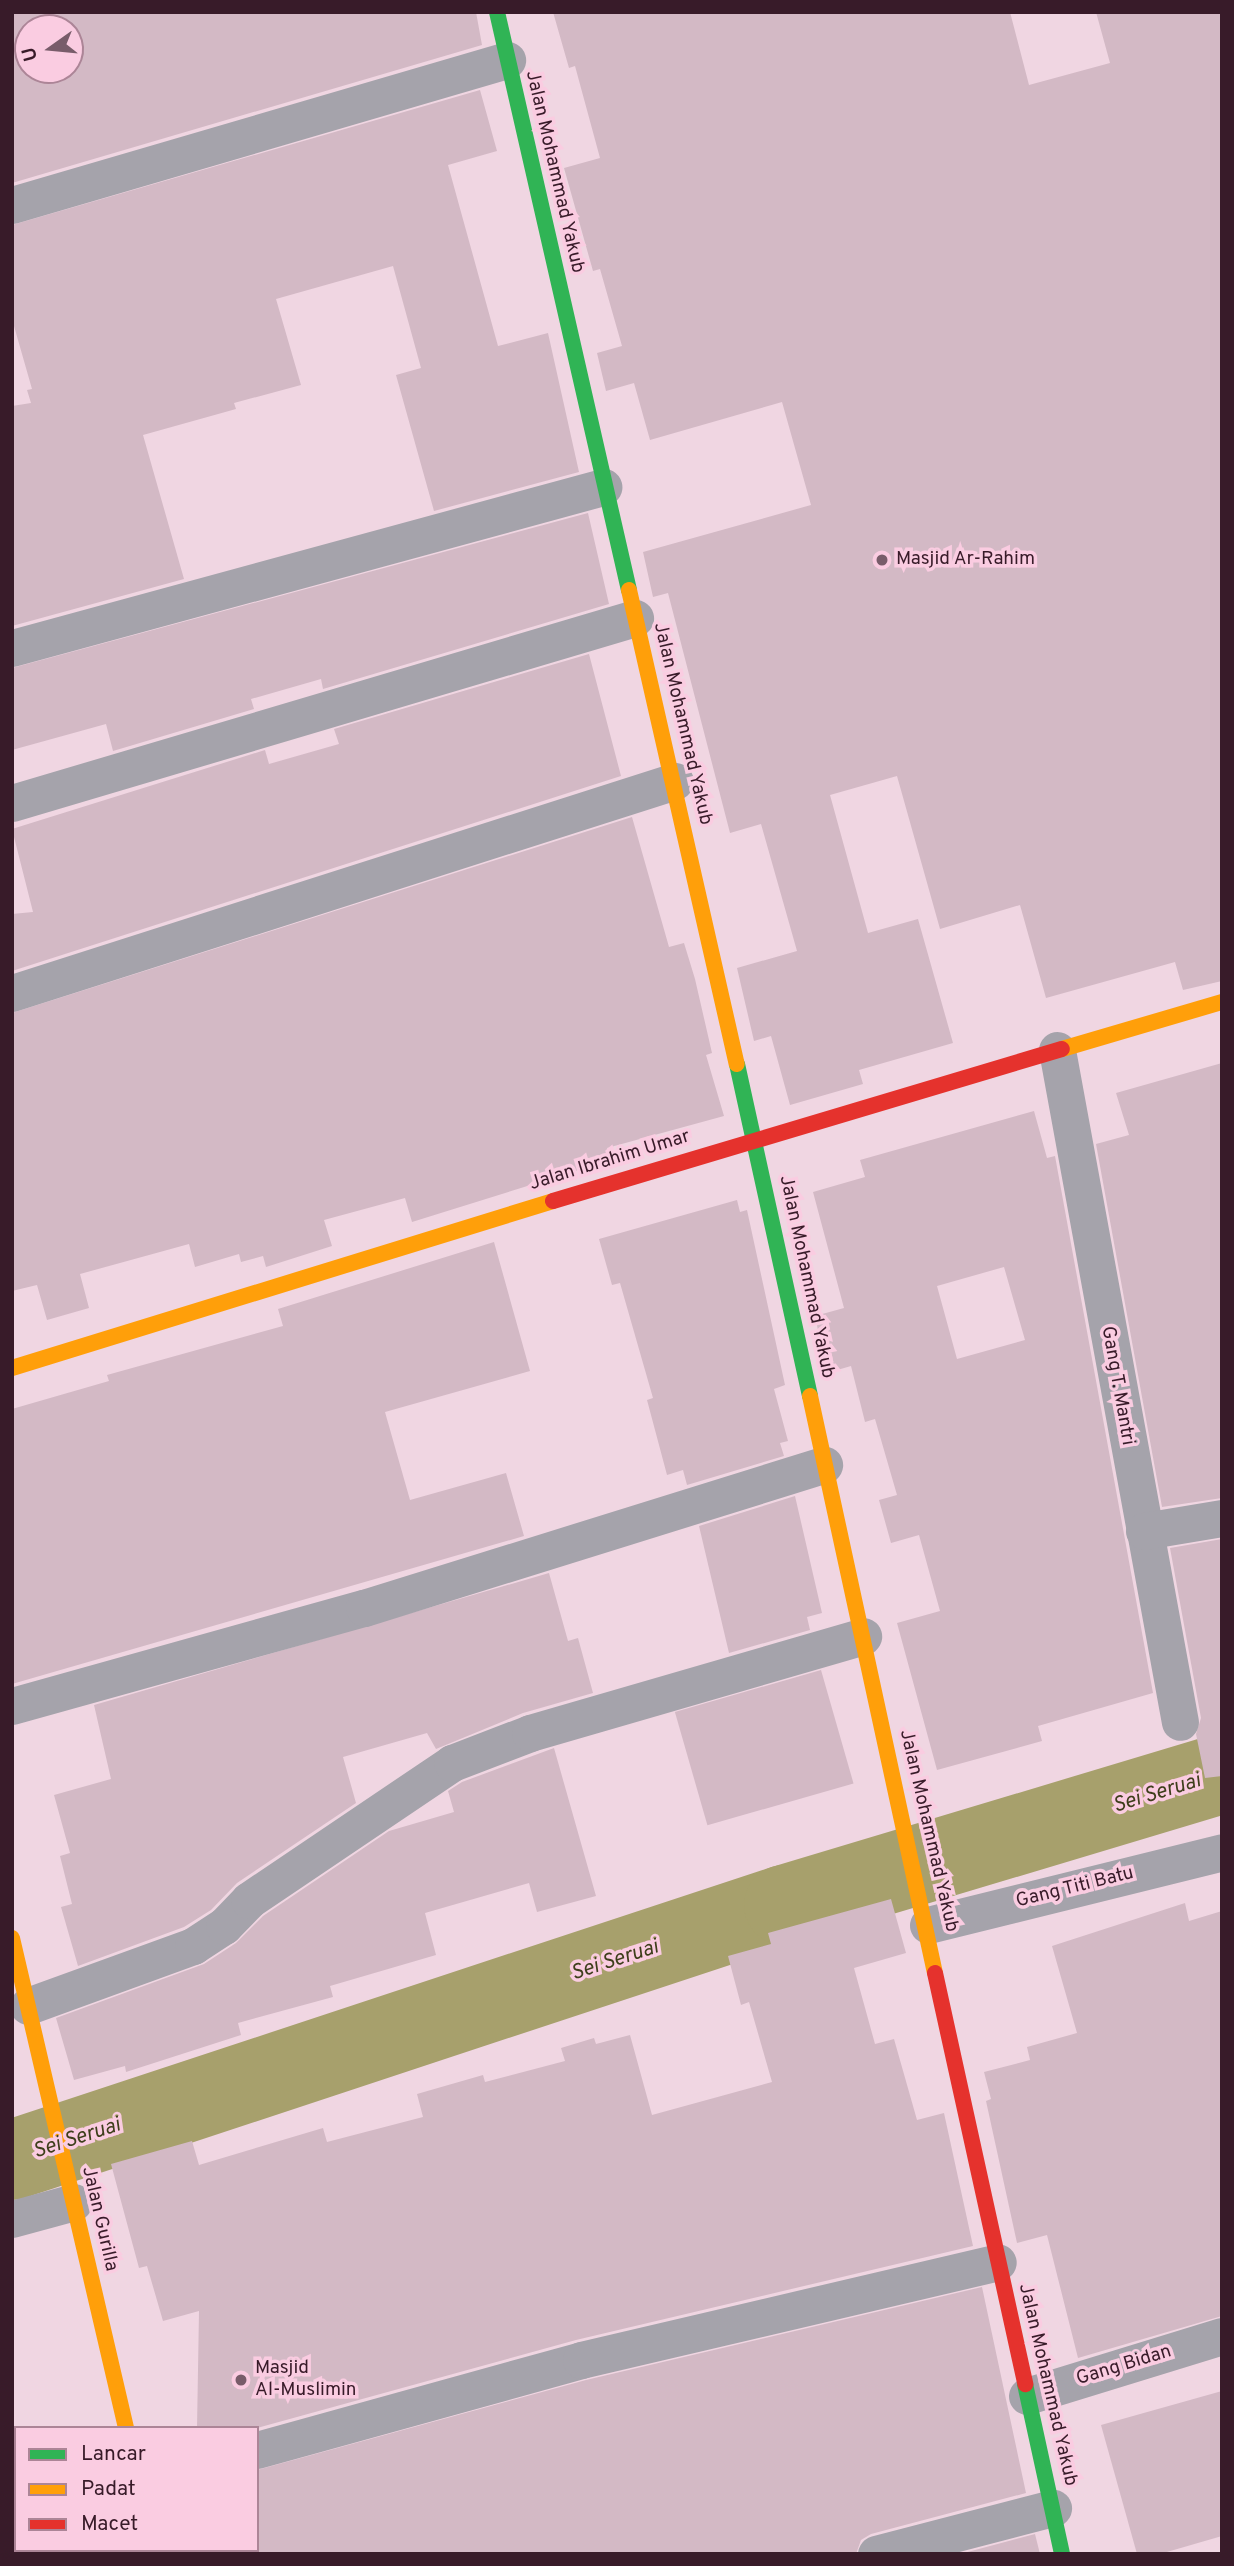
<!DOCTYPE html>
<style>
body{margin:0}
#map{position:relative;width:1234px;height:2566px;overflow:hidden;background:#f0d6e2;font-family:Overpass,sans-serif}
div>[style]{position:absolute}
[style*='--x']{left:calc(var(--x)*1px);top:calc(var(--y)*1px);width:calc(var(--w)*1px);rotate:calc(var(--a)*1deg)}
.river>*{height:80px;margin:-40px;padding:0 40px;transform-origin:40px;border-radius:40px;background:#a7a06c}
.building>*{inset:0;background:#d3b9c5;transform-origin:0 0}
.street>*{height:37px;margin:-18.5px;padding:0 18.5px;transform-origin:18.5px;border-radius:18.5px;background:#a5a3ab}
.fast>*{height:16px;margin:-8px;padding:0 8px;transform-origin:8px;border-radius:8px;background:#30b455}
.slow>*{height:16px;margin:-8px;padding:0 8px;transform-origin:8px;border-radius:8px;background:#ff9f0a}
.jam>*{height:16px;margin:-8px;padding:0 8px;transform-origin:8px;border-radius:8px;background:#e5322d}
.dots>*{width:19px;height:19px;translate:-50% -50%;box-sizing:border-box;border:4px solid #facce1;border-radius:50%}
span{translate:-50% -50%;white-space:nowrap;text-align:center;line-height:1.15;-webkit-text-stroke:7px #facce1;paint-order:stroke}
.street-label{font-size:19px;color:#381b29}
.poi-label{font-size:19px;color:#381b29}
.left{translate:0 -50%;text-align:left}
.water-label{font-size:21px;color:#3e3e1b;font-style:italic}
.frame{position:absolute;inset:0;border:14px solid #381b29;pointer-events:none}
.legend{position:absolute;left:14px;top:2426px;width:245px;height:126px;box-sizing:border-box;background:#facce1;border:2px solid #ac8597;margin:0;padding:9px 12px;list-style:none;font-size:21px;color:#381b29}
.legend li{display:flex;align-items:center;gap:14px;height:35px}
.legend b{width:35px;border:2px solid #ac8597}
.north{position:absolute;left:14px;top:14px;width:70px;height:70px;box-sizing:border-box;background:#facce1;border:2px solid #ac8597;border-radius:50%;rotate:255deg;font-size:19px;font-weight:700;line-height:28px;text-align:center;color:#381b29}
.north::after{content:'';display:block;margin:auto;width:24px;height:32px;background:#785c6a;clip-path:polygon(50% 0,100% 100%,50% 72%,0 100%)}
</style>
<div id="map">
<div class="river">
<div style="--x:12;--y:2160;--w:813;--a:-18.28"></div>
<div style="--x:784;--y:1905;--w:457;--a:-16.7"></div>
</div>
<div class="building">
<div style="clip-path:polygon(evenodd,12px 12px,476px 12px,482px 45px,12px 183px,12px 12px,28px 28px,70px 28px,70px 70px,28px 70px,28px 28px)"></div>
<div style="clip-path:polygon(553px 12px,1010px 12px,1029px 85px,1110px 63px,1096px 12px,1222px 12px,1222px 981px,1183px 990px,1175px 962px,1046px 998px,1020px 905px,940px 929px,897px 776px,830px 795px,868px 933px,918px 919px,953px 1043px,859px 1070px,863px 1084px,790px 1105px,771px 1036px,754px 1041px,737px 968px,797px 951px,761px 824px,730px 833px,668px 593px,653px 597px,643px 552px,811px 505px,782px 402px,650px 440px,634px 383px,606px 391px,597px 353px,622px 346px,600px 269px,593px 271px,564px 168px,600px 158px,575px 66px,569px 68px)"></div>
<div style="clip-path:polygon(480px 90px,497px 151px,448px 165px,498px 346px,548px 333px,579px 472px,434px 511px,396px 375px,421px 368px,393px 266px,276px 299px,301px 385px,234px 403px,236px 409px,143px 435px,184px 579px,12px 626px,12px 406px,31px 403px,27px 390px,32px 389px,12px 319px,12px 225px)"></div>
<div style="clip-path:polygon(588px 513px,609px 604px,323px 689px,321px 679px,251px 699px,254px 709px,113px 751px,106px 724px,12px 750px,12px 668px)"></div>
<div style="clip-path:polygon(589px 654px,621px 776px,12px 971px,12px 914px,33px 912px,12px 829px,265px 750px,269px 764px,339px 744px,334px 729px)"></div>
<div style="clip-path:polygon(632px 817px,669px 947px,684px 943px,695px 979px,712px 1053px,706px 1055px,724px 1116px,607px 1148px,611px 1160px,412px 1222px,405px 1198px,324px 1220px,332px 1246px,266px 1267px,263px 1256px,241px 1262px,239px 1254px,195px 1267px,189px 1244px,80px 1274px,89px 1308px,47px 1320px,37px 1285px,12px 1291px,12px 1013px)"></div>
<div style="clip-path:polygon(1222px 1063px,1222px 1498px,1162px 1507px,1096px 1144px,1129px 1135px,1116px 1093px)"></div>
<div style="clip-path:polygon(evenodd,1034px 1111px,1047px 1158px,1055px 1156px,1153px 1693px,1038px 1726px,1042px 1741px,937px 1770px,897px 1623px,940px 1611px,919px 1535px,891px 1543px,879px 1500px,897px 1495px,875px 1419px,865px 1422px,851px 1366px,827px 1373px,815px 1316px,844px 1308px,813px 1192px,865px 1177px,860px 1160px,1034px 1111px,1004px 1267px,1025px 1340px,957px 1359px,937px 1286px,1004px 1267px)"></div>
<div style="clip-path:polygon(737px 1200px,740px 1212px,747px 1210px,785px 1385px,774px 1389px,788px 1441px,780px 1443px,784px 1456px,687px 1485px,683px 1470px,667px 1475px,647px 1400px,653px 1398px,620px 1283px,612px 1285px,599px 1239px)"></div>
<div style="clip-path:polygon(494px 1242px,530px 1371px,385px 1412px,410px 1500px,506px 1473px,524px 1536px,12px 1684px,12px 1409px,109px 1381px,107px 1375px,283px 1326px,278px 1309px)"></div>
<div style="clip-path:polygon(795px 1496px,822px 1613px,807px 1617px,810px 1630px,729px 1653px,699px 1526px)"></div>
<div style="clip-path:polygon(1222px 1539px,1222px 1776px,1205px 1778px,1196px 1734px,1201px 1718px,1170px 1548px)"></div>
<div style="clip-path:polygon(549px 1573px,568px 1641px,578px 1638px,593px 1693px,523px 1713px,436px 1749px,427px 1733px,343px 1757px,356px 1803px,237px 1883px,211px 1910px,184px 1927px,78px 1966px,61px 1907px,72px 1904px,60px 1856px,70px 1853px,54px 1795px,111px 1779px,94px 1705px)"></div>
<div style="left:821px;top:1670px;width:118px;height:152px;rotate:74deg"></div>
<div style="clip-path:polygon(554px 1748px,596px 1896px,537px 1912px,529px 1883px,425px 1913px,436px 1955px,330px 1986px,333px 1997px,238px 2023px,241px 2035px,126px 2072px,125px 2066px,74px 2080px,56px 2018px,204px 1964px,236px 1943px,263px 1916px,389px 1831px,454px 1812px,448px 1791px,462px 1782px)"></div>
<div style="clip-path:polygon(891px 1899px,906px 1953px,854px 1968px,875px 2044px,894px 2039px,917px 2120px,944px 2113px,973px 2246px,576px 2340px,257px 2428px,197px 2428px,199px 2311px,163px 2321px,147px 2266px,139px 2268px,111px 2164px,192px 2141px,199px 2165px,323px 2128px,327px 2142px,423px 2117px,417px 2094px,483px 2075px,485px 2082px,565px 2061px,561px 2048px,594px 2038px,596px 2044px,630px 2035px,652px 2115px,772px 2082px,749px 2002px,741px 2005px,728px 1956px,771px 1944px,768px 1933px)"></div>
<div style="clip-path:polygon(1185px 1903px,1189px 1921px,1222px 1911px,1222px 2316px,1078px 2358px,1047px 2235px,1017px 2243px,986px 2101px,991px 2099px,984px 2072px,1030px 2060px,1027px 2047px,1077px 2033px,1052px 1946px)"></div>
<div style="clip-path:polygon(982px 2287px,1026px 2493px,871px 2534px,861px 2540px,856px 2554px,257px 2554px,257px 2470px,586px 2380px)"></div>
<div style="clip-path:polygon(1222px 2391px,1222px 2536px,1160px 2554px,1137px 2554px,1101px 2425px)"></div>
<div style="clip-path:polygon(1035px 2534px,1040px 2554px,960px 2554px)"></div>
</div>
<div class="street">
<div style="--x:12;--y:205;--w:516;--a:-16.33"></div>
<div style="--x:12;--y:648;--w:613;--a:-15.24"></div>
<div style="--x:12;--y:803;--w:650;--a:-16.54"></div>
<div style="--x:12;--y:993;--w:696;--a:-17.73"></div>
<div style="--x:1057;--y:1050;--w:683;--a:79.63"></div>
<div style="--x:1144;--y:1531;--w:79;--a:-9.5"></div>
<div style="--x:12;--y:1706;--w:365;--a:-15.6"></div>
<div style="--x:364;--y:1608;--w:482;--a:-17.3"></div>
<div style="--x:928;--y:1925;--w:303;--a:-13.9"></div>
<div style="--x:28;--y:2006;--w:176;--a:-20"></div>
<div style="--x:193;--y:1946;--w:37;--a:-33"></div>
<div style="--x:224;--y:1926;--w:36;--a:-46"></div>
<div style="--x:249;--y:1900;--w:245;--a:-34"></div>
<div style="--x:452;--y:1763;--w:84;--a:-21"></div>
<div style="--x:530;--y:1733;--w:347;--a:-16.2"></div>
<div style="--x:12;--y:2219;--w:64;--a:-15.3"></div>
<div style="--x:1027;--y:2396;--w:204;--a:-17.1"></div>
<div style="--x:257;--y:2450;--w:336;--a:-15.5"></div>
<div style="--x:581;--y:2360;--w:428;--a:-13.2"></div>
<div style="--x:876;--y:2554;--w:183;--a:-14.6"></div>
</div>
<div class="fast">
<div style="--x:497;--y:12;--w:593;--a:77.14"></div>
<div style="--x:737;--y:1064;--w:340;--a:77.6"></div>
<div style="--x:1025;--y:2384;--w:174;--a:77.7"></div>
</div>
<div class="slow">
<div style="--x:629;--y:590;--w:486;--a:77.2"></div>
<div style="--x:1062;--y:1049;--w:167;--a:-16.4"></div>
<div style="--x:12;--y:1368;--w:566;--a:-17.15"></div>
<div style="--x:810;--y:1396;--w:590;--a:77.78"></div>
<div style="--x:12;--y:1938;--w:503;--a:76.9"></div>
</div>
<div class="jam">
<div style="--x:553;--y:1201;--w:531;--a:-16.63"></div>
<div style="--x:935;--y:1973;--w:421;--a:77.6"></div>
<div style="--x:154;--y:2550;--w:4;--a:76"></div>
</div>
<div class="dots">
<div style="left:882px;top:560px;background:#785c6a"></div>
<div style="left:241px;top:2380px;background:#785c6a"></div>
</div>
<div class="street-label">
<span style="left:554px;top:172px;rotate:77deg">Jalan Mohammad Yakub</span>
<span style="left:682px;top:724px;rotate:77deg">Jalan Mohammad Yakub</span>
<span style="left:610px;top:1161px;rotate:-17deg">Jalan Ibrahim Umar</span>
<span style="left:806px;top:1277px;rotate:78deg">Jalan Mohammad Yakub</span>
<span style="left:1117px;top:1386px;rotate:80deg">Gang T. Mantri</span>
<span style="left:928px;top:1831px;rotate:77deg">Jalan Mohammad Yakub</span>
<span style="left:1075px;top:1888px;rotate:-14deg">Gang Titi Batu</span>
<span style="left:99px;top:2219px;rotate:77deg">Jalan Gurilla</span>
<span style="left:1124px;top:2366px;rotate:-17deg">Gang Bidan</span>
<span style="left:1047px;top:2385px;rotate:77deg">Jalan Mohammad Yakub</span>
</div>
<div class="poi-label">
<span class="left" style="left:896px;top:560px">Masjid Ar-Rahim</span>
<span class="left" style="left:255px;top:2380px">Masjid<br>Al-Muslimin</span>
</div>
<div class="water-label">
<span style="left:1157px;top:1794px;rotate:-17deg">Sei Seruai</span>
<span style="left:615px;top:1961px;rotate:-18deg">Sei Seruai</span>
<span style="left:77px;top:2139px;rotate:-18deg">Sei Seruai</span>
</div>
<div class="frame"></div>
<ul class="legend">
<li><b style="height:9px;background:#30b455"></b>Lancar</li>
<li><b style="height:9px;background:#ff9f0a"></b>Padat</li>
<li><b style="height:9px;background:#e5322d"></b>Macet</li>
</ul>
<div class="north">U</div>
</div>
